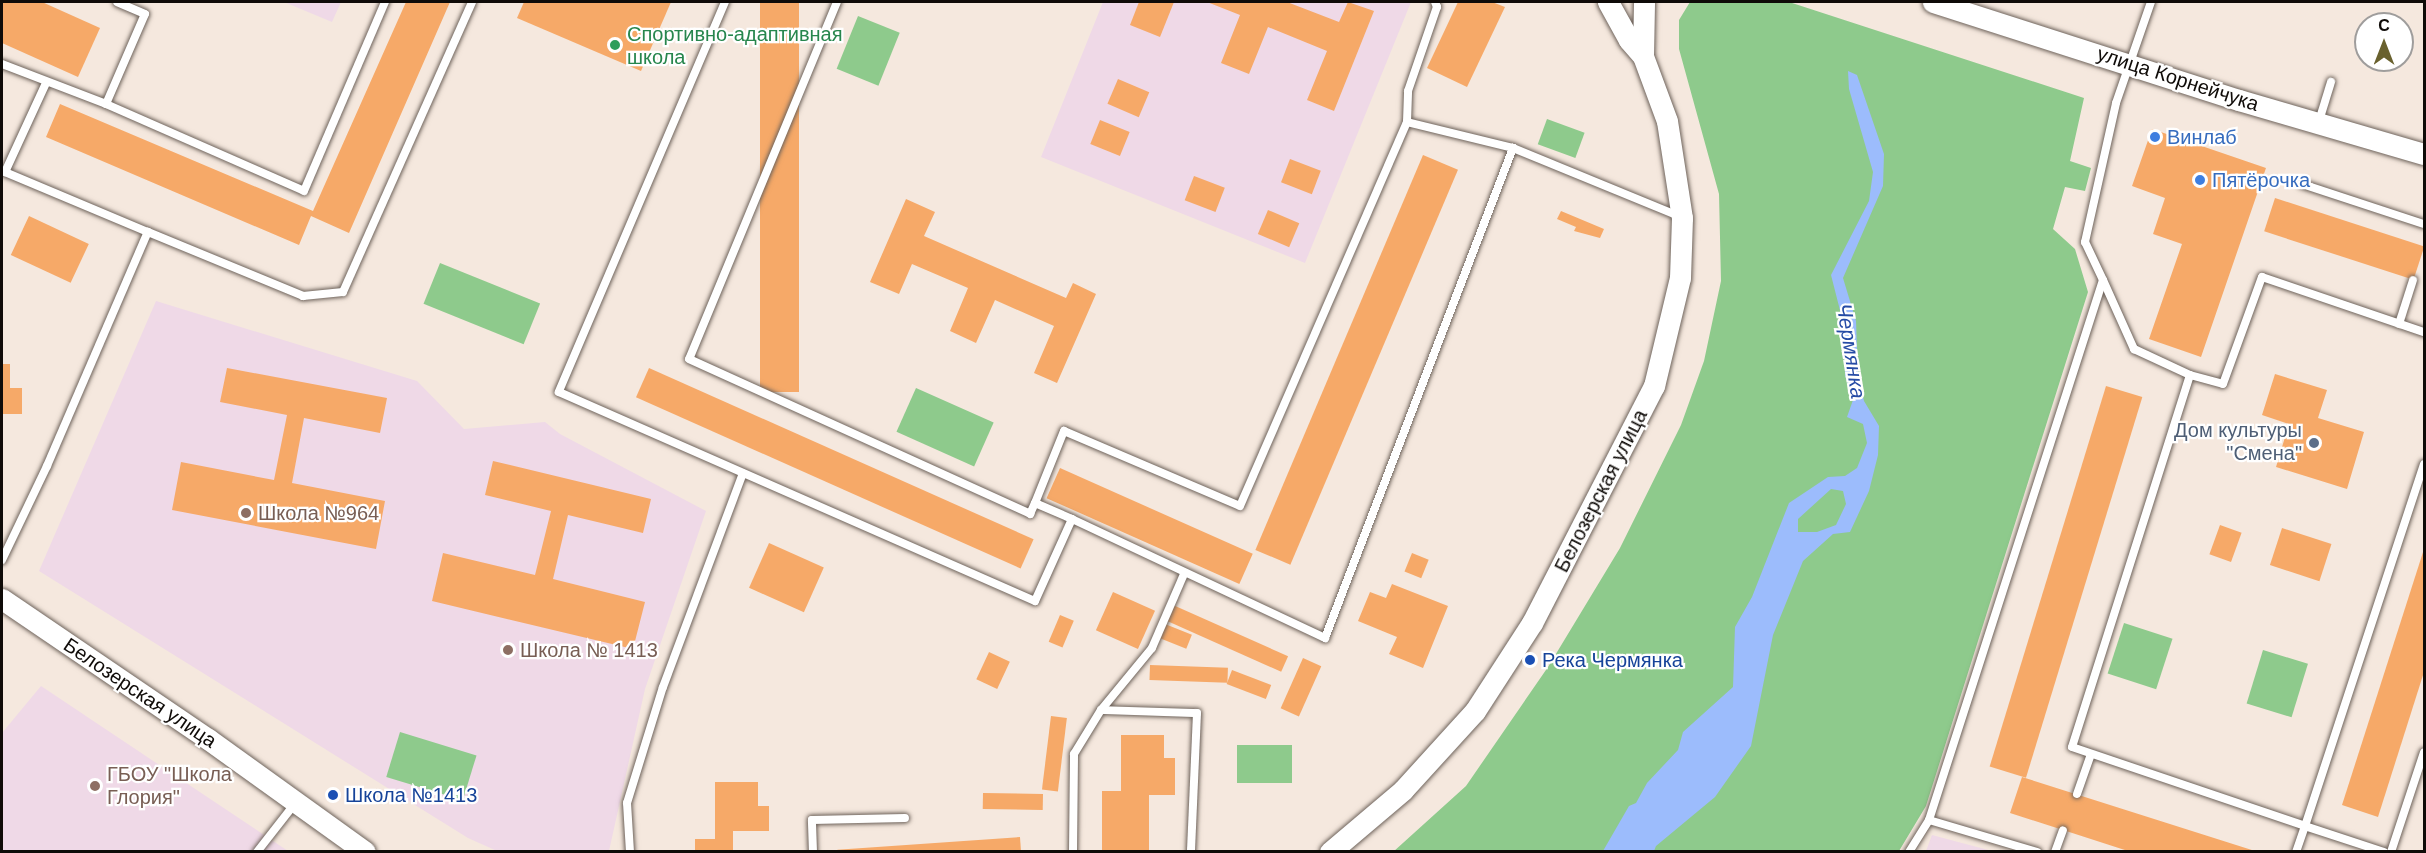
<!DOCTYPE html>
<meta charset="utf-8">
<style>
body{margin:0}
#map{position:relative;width:2426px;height:853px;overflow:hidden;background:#f5e8de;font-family:Helvetica,sans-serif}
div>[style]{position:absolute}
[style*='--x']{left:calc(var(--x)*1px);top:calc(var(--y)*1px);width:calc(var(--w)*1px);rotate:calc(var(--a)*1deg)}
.education>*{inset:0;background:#efd9e7}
.green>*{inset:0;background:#8eca8c;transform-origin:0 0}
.water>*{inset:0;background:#9cbcfc}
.building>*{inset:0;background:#f6a968;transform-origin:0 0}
.roads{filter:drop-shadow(0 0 2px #6e635b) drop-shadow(0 0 2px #6e635b)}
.service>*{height:8px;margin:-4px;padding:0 4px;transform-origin:4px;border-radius:4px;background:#fff}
.tertiary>*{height:21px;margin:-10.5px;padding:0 10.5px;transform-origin:10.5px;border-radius:10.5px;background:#fff}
.dots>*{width:16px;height:16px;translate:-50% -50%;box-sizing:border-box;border:3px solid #fff;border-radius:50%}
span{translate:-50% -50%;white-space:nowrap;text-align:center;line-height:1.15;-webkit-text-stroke:4.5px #fff;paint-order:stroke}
.leisure-label{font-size:20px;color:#27864d}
.left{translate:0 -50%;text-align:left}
.street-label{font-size:20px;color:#0f0b08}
.shop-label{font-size:20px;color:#366cbe}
.service-label{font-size:20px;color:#4e5e75}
.right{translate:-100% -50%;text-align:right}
.education-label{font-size:20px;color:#785e54}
.transit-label{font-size:20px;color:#164399}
.water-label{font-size:21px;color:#254ba5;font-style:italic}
.frame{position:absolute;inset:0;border:3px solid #0f0b08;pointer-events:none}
.north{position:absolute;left:2354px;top:12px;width:60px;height:60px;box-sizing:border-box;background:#fff;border:2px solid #9f9d9c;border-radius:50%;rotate:0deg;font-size:16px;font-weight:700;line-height:24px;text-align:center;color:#0f0b08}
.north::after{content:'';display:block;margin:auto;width:21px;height:27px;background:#69612e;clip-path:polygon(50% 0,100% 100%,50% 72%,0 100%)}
</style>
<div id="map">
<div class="education">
<div style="clip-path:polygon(284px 2px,341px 2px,332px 22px)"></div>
<div style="clip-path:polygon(1103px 2px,1411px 2px,1305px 263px,1041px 157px)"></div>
<div style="clip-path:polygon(156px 301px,417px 381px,464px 429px,545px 422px,560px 434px,706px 511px,645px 689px,609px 851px,497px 851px,468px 838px,39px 571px)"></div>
<div style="clip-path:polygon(41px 686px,288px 851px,2px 852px,2px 733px)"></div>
<div style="clip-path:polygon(1932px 835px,1992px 851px,1926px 851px)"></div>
</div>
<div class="green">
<div style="clip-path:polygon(1690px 2px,1789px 2px,2084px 98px,2070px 161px,2091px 168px,2085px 191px,2065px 187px,2053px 229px,2075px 249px,2088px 292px,1926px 806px,1899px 851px,1393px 852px,1466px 786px,1548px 667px,1620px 548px,1681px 425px,1704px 361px,1721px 281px,1719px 194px,1679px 49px,1679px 20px)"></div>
<div style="left:858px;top:16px;width:45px;height:57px;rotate:22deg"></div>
<div style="left:1547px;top:119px;width:40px;height:27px;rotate:20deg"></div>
<div style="left:440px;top:263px;width:108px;height:44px;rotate:22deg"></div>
<div style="left:916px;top:388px;width:85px;height:48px;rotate:24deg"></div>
<div style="left:2124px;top:623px;width:51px;height:53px;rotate:18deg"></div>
<div style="left:2263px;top:650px;width:47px;height:56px;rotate:17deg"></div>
<div style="left:400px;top:732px;width:80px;height:47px;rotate:17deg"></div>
<div style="left:1237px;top:745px;width:55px;height:38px"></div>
</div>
<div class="water">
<div style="clip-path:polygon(evenodd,1848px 71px,1857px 75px,1884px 154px,1883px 186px,1843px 278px,1856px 321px,1858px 376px,1864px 401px,1879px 426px,1878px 455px,1869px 491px,1850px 532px,1833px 534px,1803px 561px,1773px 635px,1751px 746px,1715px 797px,1656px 846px,1654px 851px,1603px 851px,1629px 806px,1636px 803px,1647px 783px,1678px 750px,1683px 732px,1733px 687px,1735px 627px,1752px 597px,1789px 503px,1828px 477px,1845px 476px,1857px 468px,1867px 443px,1863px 424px,1847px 417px,1853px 400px,1845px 375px,1844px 326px,1831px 275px,1869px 201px,1873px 172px,1849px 89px,1848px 71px,1831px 489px,1843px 491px,1846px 504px,1836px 525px,1817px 532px,1798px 532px,1798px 519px,1831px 489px)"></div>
</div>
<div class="building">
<div style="clip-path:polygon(2px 2px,42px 2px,100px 28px,78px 77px,2px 43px)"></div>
<div style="clip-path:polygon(406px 2px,450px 2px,349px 233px,311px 216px,299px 245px,46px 137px,60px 104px,313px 211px)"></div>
<div style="clip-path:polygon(524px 2px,671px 2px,641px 71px,517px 18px)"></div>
<div style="left:760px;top:2px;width:39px;height:390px"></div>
<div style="clip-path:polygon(1139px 2px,1174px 2px,1160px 37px,1130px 25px)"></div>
<div style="clip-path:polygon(1207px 2px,1287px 2px,1339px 22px,1348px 2px,1374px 11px,1334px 111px,1307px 100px,1327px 51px,1268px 27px,1249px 74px,1221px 63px,1240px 15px)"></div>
<div style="clip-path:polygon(1458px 2px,1492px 2px,1505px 7px,1467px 87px,1427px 68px)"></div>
<div style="left:1118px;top:79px;width:34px;height:27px;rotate:23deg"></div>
<div style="left:1100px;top:120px;width:32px;height:26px;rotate:22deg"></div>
<div style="clip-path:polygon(2152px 129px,2266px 168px,2201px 357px,2149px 339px,2182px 244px,2153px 234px,2165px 198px,2132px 186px)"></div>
<div style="left:1423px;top:155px;width:38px;height:429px;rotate:23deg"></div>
<div style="left:1290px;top:159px;width:33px;height:25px;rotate:21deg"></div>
<div style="left:1194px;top:176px;width:33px;height:26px;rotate:21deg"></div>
<div style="left:2275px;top:198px;width:157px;height:35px;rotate:18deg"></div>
<div style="clip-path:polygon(906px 199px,935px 212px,924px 236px,1066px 298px,1073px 283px,1096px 294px,1057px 383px,1034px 373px,1054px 326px,995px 300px,976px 343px,950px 331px,968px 288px,912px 264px,899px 294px,870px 282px)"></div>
<div style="left:1268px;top:210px;width:34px;height:26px;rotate:23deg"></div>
<div style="clip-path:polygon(1561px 211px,1604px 229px,1600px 238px,1574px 231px,1576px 227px,1557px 219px)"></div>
<div style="left:29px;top:216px;width:66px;height:43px;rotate:25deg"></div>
<div style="clip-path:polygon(2px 364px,10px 364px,10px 388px,22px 388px,22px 414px,2px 414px)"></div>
<div style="clip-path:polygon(227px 368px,387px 398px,380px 433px,304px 418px,292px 483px,385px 501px,376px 549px,172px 510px,181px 462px,274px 480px,287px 415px,220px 402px)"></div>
<div style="left:649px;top:368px;width:421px;height:32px;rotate:24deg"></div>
<div style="clip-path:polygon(2275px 374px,2327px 390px,2318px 418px,2364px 432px,2347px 489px,2276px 467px,2289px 424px,2262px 415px)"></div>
<div style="left:2106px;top:386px;width:38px;height:398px;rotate:17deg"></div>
<div style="clip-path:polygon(493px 461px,651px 499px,643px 533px,568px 515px,553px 579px,645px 602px,633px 649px,432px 601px,443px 553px,535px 575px,551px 511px,485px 495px)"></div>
<div style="left:1060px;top:468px;width:211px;height:33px;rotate:24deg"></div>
<div style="left:2220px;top:525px;width:23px;height:31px;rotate:20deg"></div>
<div style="left:2282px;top:528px;width:52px;height:39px;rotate:18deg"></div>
<div style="left:769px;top:543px;width:60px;height:49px;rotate:24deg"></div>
<div style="clip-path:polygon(2424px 549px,2424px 672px,2378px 817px,2342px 805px)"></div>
<div style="left:1412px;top:553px;width:18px;height:20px;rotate:22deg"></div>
<div style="clip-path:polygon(1392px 584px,1448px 606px,1423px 668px,1389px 654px,1397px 637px,1358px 621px,1370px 592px,1386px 598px)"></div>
<div style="left:1113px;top:592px;width:46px;height:42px;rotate:24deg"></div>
<div style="left:1173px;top:605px;width:126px;height:17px;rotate:24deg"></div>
<div style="left:1060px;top:615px;width:15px;height:29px;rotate:23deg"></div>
<div style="left:1165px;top:624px;width:29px;height:15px;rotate:22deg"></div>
<div style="left:989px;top:652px;width:23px;height:30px;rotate:25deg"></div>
<div style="left:1303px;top:658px;width:20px;height:55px;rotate:24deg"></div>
<div style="left:1150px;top:665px;width:78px;height:15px;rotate:2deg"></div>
<div style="left:1232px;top:670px;width:42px;height:15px;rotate:21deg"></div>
<div style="left:1051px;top:716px;width:16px;height:74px;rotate:7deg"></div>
<div style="clip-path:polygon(1121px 735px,1164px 735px,1164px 758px,1175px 758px,1175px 795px,1149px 795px,1149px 852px,1102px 852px,1102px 791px,1121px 791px)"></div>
<div style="clip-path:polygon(2022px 777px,2255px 851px,2255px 852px,2131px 852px,2063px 830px,2010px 813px)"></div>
<div style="clip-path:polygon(715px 782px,758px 782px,758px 806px,769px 806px,769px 831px,733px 831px,733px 852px,695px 852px,695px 839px,715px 839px)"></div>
<div style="left:983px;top:793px;width:60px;height:16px;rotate:1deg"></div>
<div style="left:1020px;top:837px;width:15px;height:183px;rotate:86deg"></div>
</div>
<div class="roads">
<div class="service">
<div style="--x:725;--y:2;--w:424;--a:113.1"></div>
<div style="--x:559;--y:392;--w:520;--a:23.71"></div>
<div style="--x:1035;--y:601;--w:90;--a:-65.7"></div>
<div style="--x:837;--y:2;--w:386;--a:112.5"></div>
<div style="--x:689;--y:359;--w:375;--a:24.4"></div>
<div style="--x:1030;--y:514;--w:12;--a:-66"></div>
<div style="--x:1035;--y:503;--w:40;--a:23.4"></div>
<div style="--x:1072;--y:519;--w:280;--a:25.2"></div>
<div style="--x:1325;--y:638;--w:525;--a:-69.01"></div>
<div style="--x:1513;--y:148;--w:182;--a:22.3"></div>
<div style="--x:2;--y:64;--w:111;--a:21"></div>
<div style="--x:106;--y:104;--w:216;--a:23.7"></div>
<div style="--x:304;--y:191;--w:206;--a:-66.8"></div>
<div style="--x:46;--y:83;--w:98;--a:114.7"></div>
<div style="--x:5;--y:172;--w:155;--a:22.8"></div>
<div style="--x:106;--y:104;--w:98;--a:-66.6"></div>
<div style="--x:145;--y:14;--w:30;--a:-157"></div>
<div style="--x:2319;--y:121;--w:41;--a:-72.9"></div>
<div style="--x:1407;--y:122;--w:31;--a:-88"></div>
<div style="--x:1408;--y:91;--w:89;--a:-71"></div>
<div style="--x:1437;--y:7;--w:5;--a:-112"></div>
<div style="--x:2302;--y:184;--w:128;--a:18.2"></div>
<div style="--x:2103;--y:280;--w:76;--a:65.8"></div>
<div style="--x:2134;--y:349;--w:62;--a:24.9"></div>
<div style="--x:2190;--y:375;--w:390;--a:107.6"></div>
<div style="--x:2072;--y:747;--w:246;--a:18.7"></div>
<div style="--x:2305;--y:826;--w:28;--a:109"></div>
<div style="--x:2399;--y:324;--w:46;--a:-72.3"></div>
<div style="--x:2190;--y:375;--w:34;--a:15"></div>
<div style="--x:2223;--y:384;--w:114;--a:-70"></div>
<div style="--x:2262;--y:277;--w:171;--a:18.8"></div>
<div style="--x:1035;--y:503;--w:78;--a:-68.1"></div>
<div style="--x:1064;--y:431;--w:191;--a:23.1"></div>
<div style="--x:1240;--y:506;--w:419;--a:-66.5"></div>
<div style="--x:1407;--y:122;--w:109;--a:13.8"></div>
<div style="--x:2;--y:560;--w:104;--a:-64.4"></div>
<div style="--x:47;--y:466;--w:255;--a:-66.7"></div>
<div style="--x:148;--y:232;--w:168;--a:22.4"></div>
<div style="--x:303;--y:296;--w:40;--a:-5.7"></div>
<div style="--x:343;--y:292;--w:317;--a:-66"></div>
<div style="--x:1101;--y:710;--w:96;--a:1.8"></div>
<div style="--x:1197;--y:713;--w:139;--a:92.5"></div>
<div style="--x:2077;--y:794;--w:42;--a:-70.7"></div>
<div style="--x:1929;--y:820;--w:113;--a:16.5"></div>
<div style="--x:257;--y:852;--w:63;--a:-52"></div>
<div style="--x:630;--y:852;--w:49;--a:-93.5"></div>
<div style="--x:627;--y:803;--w:121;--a:-72.8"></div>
<div style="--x:663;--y:687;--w:228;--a:-69.5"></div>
<div style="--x:813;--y:852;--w:32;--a:-92"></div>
<div style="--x:812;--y:820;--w:93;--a:-1.2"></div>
<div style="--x:1073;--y:852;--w:98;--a:-89.4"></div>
<div style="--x:1074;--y:754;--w:52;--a:-58.5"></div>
<div style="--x:1101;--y:710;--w:80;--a:-50.6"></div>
<div style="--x:1152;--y:648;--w:81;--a:-66.6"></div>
<div style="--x:1909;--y:852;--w:38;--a:-58"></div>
<div style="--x:1929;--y:820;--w:567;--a:-72.14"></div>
<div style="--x:2103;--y:280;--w:42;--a:-115.3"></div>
<div style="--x:2085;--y:242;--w:142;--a:-77.4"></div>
<div style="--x:2116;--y:103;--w:107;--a:-70.9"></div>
<div style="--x:2055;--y:852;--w:23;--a:-70"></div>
<div style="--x:2384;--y:852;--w:83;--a:-161.8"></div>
<div style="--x:2305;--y:826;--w:381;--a:-71.8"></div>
<div style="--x:2391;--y:852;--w:105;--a:-71.7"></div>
</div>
<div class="tertiary">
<div style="--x:1608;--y:2;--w:43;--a:61.1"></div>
<div style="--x:1629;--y:40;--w:21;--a:49"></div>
<div style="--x:1933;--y:2;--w:321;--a:17.8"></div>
<div style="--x:2239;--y:100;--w:193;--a:16.3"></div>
<div style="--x:2;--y:599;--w:249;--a:34.2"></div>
<div style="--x:208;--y:739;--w:193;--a:35.7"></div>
<div style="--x:1330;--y:852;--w:96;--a:-40.3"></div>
<div style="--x:1403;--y:790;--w:107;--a:-47.7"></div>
<div style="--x:1475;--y:711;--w:105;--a:-57.1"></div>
<div style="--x:1532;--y:623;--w:267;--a:-62.8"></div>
<div style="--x:1654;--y:386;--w:111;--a:-76.5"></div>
<div style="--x:1680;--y:278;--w:60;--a:-88.1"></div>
<div style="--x:1682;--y:218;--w:98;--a:-98.8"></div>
<div style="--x:1667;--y:121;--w:69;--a:-110.3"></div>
<div style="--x:1643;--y:56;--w:54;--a:-88.9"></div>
</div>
</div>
<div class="dots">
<div style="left:615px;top:45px;background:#2e9e5b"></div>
<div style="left:2155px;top:137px;background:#3f7fe0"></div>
<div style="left:2200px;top:180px;background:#3f7fe0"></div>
<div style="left:2314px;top:443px;background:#5c6f8a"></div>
<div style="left:246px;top:513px;background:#8d6e63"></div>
<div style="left:508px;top:650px;background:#8d6e63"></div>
<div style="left:1530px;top:660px;background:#1a4fb4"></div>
<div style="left:95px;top:786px;background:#8d6e63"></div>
<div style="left:333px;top:795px;background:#1a4fb4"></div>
</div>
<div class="leisure-label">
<span class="left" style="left:627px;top:46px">Спортивно-адаптивная<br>школа</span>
</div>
<div class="street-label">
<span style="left:2178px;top:79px;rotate:18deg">улица Корнейчука</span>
<span style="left:1601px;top:491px;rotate:-63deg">Белозерская улица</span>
<span style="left:140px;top:693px;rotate:34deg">Белозерская улица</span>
</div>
<div class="shop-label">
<span class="left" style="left:2167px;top:137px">Винлаб</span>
<span class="left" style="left:2212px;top:180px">Пятёрочка</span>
</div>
<div class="service-label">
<span class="right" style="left:2302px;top:442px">Дом культуры<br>"Смена"</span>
</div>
<div class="education-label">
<span class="left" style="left:258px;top:513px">Школа №964</span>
<span class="left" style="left:520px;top:650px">Школа № 1413</span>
<span class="left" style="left:107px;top:786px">ГБОУ "Школа<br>Глория"</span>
</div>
<div class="transit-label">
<span class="left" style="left:1542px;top:660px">Река Чермянка</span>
<span class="left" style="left:345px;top:795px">Школа №1413</span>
</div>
<div class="water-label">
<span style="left:1851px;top:351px;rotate:81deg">Чермянка</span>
</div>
<div class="frame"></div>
<div class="north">С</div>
</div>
